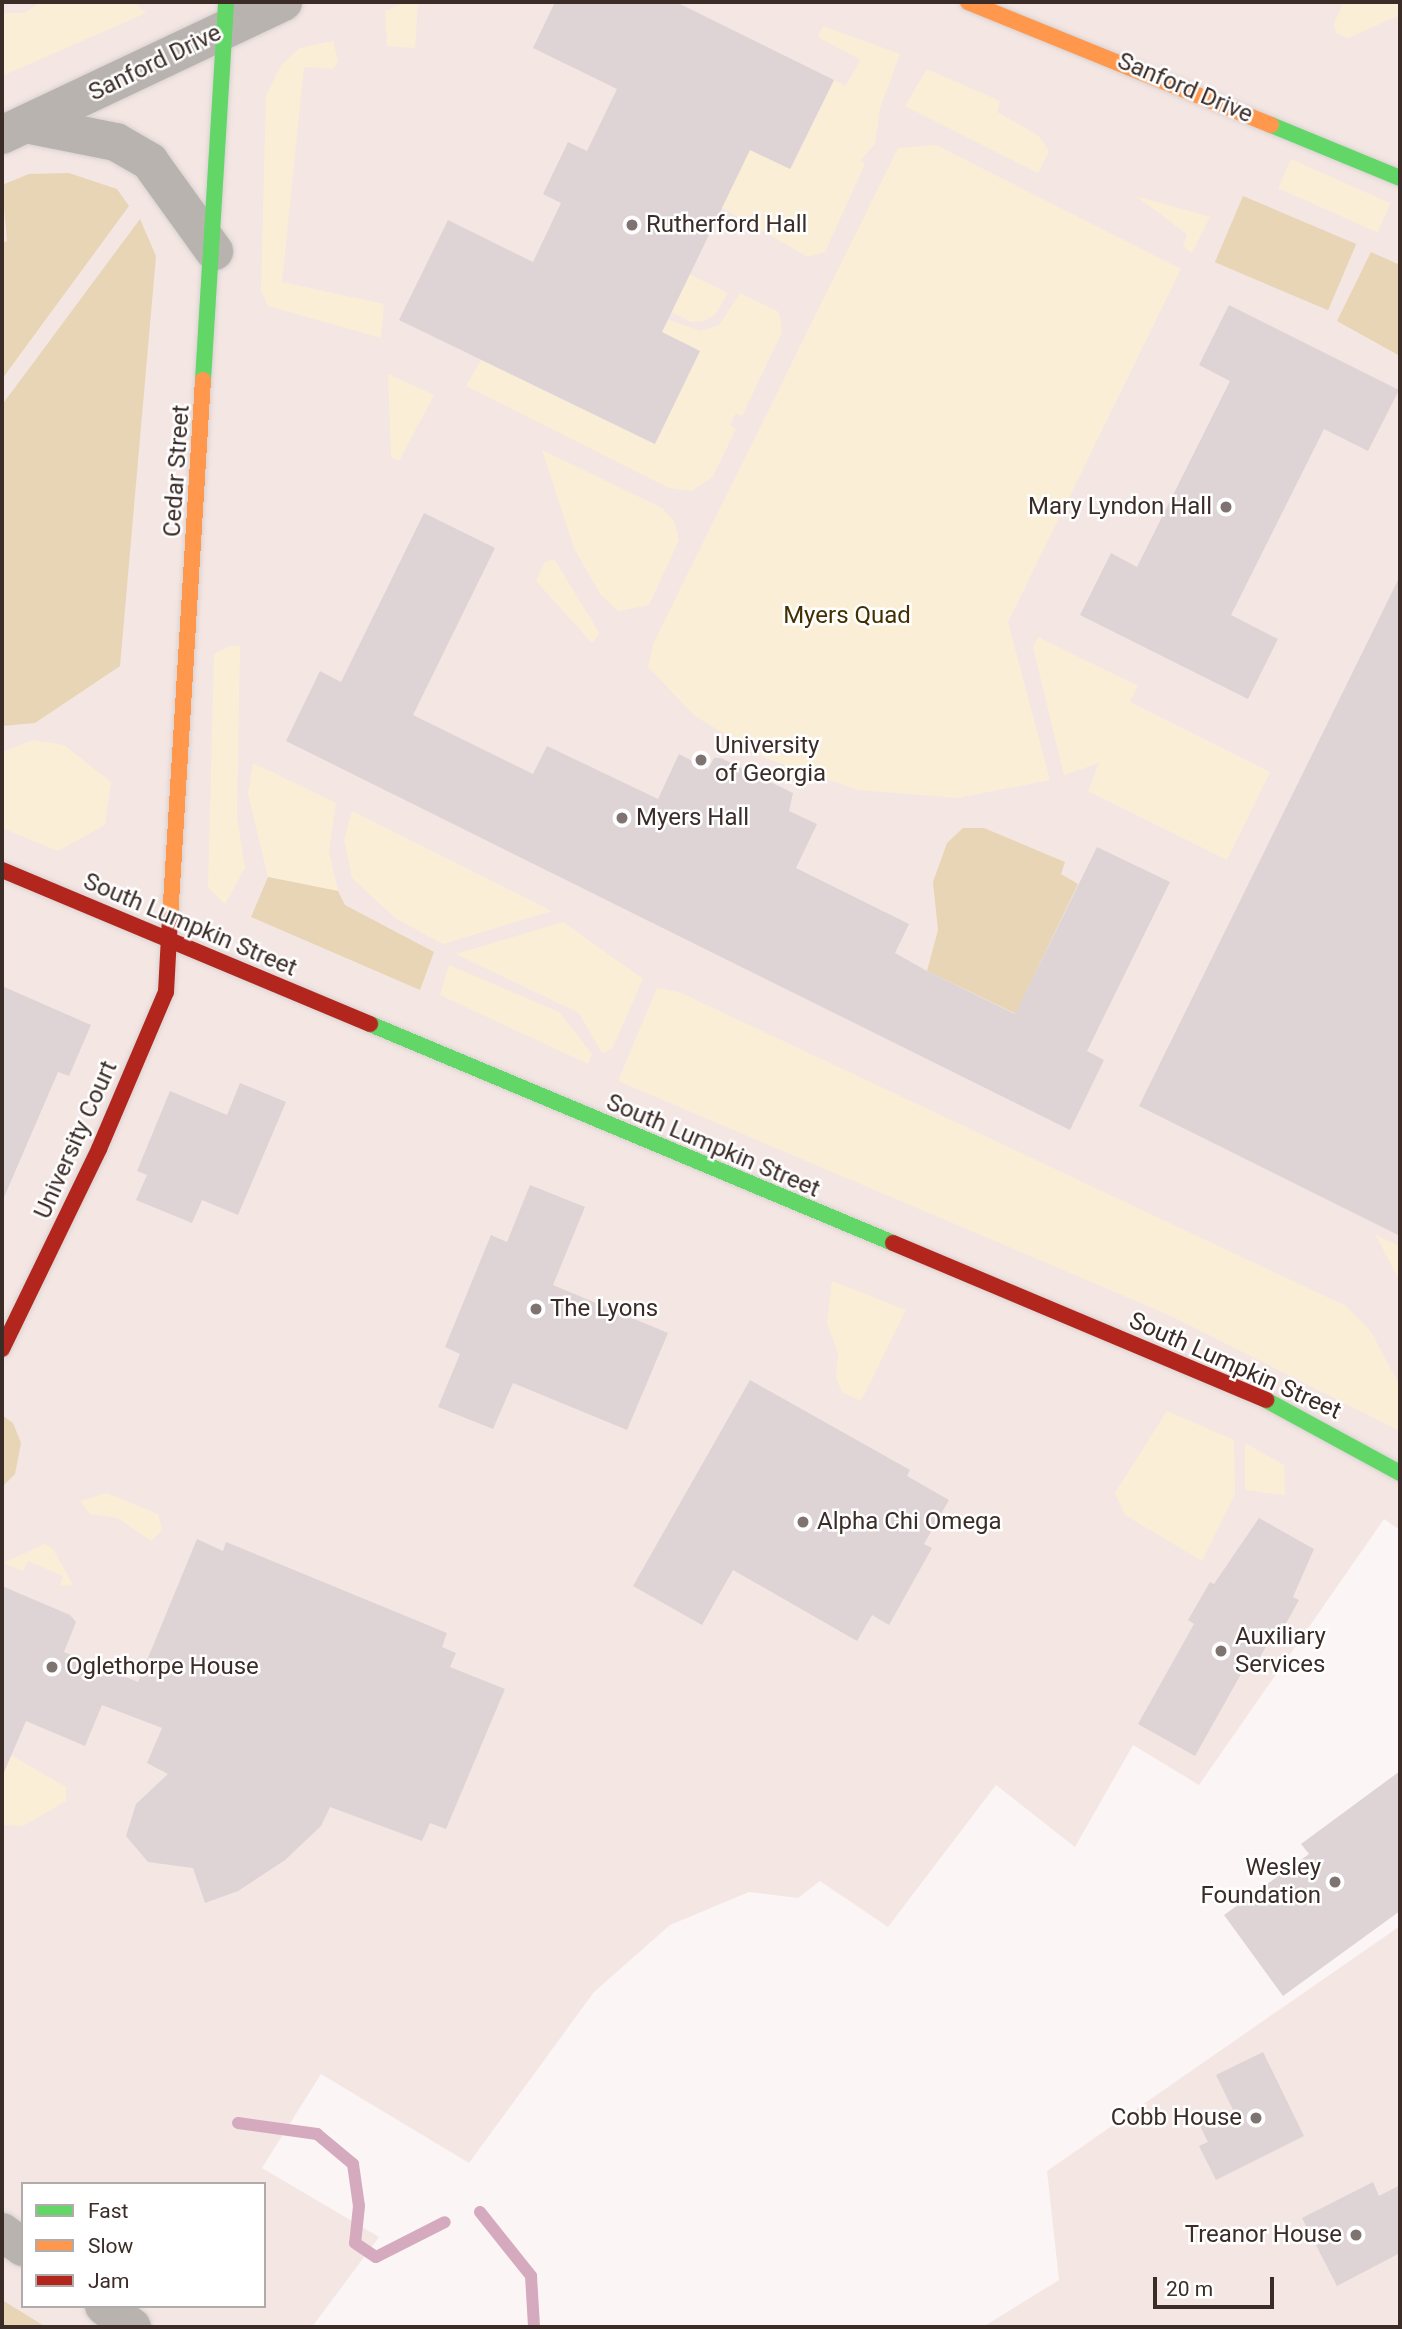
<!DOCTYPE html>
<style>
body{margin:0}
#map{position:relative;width:1402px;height:2329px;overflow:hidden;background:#fbf6f5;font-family:Roboto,sans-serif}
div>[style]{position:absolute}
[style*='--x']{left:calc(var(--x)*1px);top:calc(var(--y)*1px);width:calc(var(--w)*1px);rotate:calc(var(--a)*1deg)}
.built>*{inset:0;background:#f4e6e3}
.green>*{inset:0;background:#fbeed7;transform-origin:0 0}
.forest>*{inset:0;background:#e7d5b5;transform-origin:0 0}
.stream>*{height:12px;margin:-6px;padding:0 6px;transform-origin:6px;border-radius:6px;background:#d5aabf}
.building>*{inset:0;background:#ded4d5}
.roads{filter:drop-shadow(0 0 2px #d8d2d1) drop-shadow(0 0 2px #d8d2d1)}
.street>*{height:38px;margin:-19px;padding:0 19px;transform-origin:19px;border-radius:19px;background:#b8b3af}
.fast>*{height:16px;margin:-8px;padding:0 8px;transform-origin:8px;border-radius:8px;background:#63d668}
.slow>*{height:16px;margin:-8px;padding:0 8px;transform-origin:8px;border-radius:8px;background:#ff974d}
.jam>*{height:16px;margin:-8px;padding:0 8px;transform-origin:8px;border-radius:8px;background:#b3261e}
.dots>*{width:19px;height:19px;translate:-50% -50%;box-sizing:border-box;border:4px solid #fff;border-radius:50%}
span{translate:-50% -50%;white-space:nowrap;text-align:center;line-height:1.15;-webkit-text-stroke:5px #fff;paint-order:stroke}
.street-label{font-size:24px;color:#3b2c28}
.poi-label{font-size:24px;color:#3b2c28}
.left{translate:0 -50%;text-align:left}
.right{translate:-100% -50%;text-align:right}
.park-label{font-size:24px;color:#433000}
.frame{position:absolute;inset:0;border:4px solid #3b2c28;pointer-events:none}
.legend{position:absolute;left:21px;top:2182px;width:245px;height:126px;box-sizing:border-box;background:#fff;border:2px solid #b1aba9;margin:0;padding:9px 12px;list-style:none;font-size:21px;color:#3b2c28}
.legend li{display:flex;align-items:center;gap:14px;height:35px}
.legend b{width:35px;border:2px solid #b1aba9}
.scale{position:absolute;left:1153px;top:2277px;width:121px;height:32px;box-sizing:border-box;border:4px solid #3b2c28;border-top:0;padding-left:9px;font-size:21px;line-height:24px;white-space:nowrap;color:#3b2c28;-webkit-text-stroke:5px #fff;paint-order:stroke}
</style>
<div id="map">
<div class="built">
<div style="clip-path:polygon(evenodd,2px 2px,1400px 2px,1400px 1530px,1384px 1519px,1199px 1785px,1133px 1745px,1075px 1847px,996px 1785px,888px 1927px,820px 1881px,798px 1898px,749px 1892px,670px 1925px,594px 1992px,469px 2163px,321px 2074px,262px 2168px,379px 2237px,312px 2327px,2px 2327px,2px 2px,23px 2184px,264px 2184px,264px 2306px,23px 2306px,23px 2184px)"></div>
<div style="clip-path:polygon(1400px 1926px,1400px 2327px,983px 2327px,1059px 2280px,1047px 2171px)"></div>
</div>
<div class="green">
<div style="clip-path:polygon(41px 2px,135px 2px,146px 13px,2px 76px,2px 13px,24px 13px)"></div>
<div style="clip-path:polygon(406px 2px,418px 2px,415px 48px,387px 46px,385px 11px)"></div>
<div style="clip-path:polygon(1344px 2px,1400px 2px,1400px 15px,1348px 38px,1336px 33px,1334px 23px)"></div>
<div style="clip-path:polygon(823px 26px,900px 54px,880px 108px,875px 144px,860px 161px,865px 164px,825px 252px,808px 257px,722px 208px,698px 125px,791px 169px,834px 80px,845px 86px,861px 60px,818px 37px)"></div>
<div style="clip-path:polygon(333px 41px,338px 61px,333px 69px,304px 67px,282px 282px,384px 304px,381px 338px,268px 306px,261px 290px,266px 96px,281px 65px,300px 48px)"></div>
<div style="clip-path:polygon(927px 69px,1000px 101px,997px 112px,1039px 136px,1049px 151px,1038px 173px,905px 106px)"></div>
<div style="clip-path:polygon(936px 145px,1181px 269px,1008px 622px,1050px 780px,958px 798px,858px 790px,765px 758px,695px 716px,648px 667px,654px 642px,898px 148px)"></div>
<div style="left:1291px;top:159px;width:109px;height:32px;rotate:24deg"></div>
<div style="clip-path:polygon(1136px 196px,1210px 217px,1192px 253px,1183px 246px,1187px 234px)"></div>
<div style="clip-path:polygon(689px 274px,728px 293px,715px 315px,703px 321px,691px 322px,652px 302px)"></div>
<div style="clip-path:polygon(740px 293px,779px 312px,782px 332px,742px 416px,736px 413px,730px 425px,736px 429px,712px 478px,691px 491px,669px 488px,466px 386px,481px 360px,654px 444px,700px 351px,639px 321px,643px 311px,701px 331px,719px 325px)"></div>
<div style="clip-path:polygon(388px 374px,434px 395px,399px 461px,391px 457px)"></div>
<div style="clip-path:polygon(542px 450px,662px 508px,674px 521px,679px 540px,649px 605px,618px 611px,600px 594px,574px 548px)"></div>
<div style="clip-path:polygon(554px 559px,600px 634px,592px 643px,536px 581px,545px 562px)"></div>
<div style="clip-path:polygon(1038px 637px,1138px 686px,1130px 702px,1270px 772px,1227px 860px,1088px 791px,1099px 763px,1064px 775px,1033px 647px)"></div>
<div style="clip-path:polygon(230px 646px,240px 646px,237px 816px,245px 868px,225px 904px,208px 887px,214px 654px)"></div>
<div style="clip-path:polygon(33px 740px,64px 745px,111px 782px,105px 825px,58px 851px,2px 828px,2px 752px)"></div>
<div style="clip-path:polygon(253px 763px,336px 803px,329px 851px,338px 891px,268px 877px,248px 794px)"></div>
<div style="clip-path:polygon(352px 811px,552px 911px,443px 944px,395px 918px,352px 878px,344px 840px)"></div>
<div style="clip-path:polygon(563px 922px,643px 979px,612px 1049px,602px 1053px,579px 1013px,456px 954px)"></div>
<div style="clip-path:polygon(449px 965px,559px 1012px,592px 1054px,588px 1064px,440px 995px)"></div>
<div style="clip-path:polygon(657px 988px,679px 992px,1346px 1306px,1370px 1330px,1400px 1386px,1400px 1431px,1169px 1315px,618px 1081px)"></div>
<div style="clip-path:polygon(1375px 1234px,1400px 1247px,1400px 1281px)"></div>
<div style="clip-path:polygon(832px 1281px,906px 1310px,861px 1401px,842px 1392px,836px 1377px,838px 1353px,827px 1323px)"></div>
<div style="clip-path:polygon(1167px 1411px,1234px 1440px,1235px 1494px,1202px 1561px,1125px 1515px,1115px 1493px)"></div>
<div style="clip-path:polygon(1245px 1443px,1284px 1465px,1285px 1495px,1245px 1490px)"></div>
<div style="clip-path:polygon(107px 1493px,158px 1514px,162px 1530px,151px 1541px,118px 1518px,90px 1514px,80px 1501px)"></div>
<div style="clip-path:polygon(45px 1544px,53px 1549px,73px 1585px,60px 1586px,63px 1576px,28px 1561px,23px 1571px,3px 1563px)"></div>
<div style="clip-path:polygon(2px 1750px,66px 1787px,66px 1801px,23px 1826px,2px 1825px)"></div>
</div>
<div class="forest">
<div style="clip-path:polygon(69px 173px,117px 189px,129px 206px,2px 379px,2px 243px,7px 241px,2px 185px,29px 174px)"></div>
<div style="left:1243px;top:196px;width:123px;height:72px;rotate:23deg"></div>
<div style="clip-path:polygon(140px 219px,156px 256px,120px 666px,35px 723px,2px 726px,2px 405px)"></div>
<div style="clip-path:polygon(1371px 252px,1400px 265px,1400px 356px,1337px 321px)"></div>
<div style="clip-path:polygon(963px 828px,984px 828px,1065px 862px,1061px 874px,1078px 884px,1026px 992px,1027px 1019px,927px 971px,938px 930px,933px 882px,947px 843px)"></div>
<div style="clip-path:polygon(268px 877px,338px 891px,345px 905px,434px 952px,420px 990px,251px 917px)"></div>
<div style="clip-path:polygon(2px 1415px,13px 1423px,21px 1443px,15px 1474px,2px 1487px)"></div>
<div style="clip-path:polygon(2px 2300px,46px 2327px,2px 2327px)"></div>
</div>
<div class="stream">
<div style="--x:238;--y:2123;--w:80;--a:7.9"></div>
<div style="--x:317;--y:2134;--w:47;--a:39.8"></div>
<div style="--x:353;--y:2164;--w:42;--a:81.9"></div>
<div style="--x:359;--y:2206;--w:37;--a:96"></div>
<div style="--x:355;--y:2243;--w:25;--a:34"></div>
<div style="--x:376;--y:2257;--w:77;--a:-26.9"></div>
<div style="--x:480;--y:2212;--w:82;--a:51.4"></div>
<div style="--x:531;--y:2276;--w:51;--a:86.6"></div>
</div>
<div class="building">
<div style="clip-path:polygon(555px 2px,676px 2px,834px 80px,790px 169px,750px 150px,662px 332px,700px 351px,655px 444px,399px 320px,448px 220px,533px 262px,561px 203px,543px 194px,568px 142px,587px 151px,617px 89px,533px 48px)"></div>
<div style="clip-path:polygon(1229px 305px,1399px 390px,1368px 451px,1324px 429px,1231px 615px,1278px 639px,1248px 699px,1080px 615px,1111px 553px,1137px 567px,1230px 381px,1199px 365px)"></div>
<div style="clip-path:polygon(424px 513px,495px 548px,413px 715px,533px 774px,547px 746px,658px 799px,679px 754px,708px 769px,714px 758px,721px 758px,793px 793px,789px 811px,817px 824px,796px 868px,909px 924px,895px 953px,927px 971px,1015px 1014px,1097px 847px,1170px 882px,1087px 1051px,1104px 1060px,1070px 1130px,286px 741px,320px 671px,341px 682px)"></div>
<div style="clip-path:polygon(1400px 576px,1400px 1236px,1139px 1106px)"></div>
<div style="clip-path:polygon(2px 986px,91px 1025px,69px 1076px,58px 1072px,2px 1202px)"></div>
<div style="clip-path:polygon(240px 1083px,286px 1102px,238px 1215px,202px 1200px,192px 1223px,136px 1200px,147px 1175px,137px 1171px,170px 1091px,227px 1115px)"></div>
<div style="clip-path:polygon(530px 1185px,585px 1207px,553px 1285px,668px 1333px,627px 1430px,513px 1383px,493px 1429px,438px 1407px,460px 1354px,445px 1347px,491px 1235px,507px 1242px)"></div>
<div style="clip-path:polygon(750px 1380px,910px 1470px,907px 1476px,949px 1500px,924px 1544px,932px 1548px,889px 1625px,872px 1615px,857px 1641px,733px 1570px,702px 1625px,633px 1586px)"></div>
<div style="clip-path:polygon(1259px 1518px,1314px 1549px,1293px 1597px,1299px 1600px,1280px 1634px,1275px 1631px,1252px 1671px,1245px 1667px,1195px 1756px,1138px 1724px,1194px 1624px,1188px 1620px,1210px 1582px,1214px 1584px)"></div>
<div style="clip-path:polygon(197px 1539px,223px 1551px,226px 1542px,447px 1633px,442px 1647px,456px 1653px,450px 1667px,505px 1689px,446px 1829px,430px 1823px,422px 1841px,330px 1807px,321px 1826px,285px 1860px,238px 1891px,205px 1903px,193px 1868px,148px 1862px,126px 1836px,136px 1804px,168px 1774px,147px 1763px,162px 1728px,102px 1705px,85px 1746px,26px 1721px,2px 1777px,2px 1586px,70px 1615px,76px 1622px,64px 1652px,138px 1682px)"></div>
<div style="clip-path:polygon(1400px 1771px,1400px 1911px,1283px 1996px,1224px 1915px,1309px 1854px,1301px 1844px)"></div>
<div style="clip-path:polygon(1263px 2052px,1304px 2136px,1216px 2180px,1199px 2146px,1208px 2142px,1200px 2126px,1233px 2110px,1216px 2075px)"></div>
<div style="clip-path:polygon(1373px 2182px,1379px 2196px,1400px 2185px,1400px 2253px,1337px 2286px,1302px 2218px)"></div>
</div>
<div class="roads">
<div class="street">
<div style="--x:26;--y:124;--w:92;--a:11.3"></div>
<div style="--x:116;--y:142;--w:39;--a:30"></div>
<div style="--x:150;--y:162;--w:110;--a:54.3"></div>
<div style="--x:2;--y:135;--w:311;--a:-25.3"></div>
<div style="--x:2;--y:2232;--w:26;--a:36"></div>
<div style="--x:104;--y:2306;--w:35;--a:37"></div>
</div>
<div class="fast">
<div style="--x:1271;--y:125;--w:139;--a:22.3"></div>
<div style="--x:203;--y:380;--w:379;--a:-86.5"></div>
<div style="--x:370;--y:1024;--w:567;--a:22.72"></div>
<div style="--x:1266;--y:1400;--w:153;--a:28.6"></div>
</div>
<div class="slow">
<div style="--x:968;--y:2;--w:327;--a:22.1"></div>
<div style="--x:170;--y:919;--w:540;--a:-86.5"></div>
</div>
<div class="jam">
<div style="--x:2;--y:870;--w:399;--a:22.7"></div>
<div style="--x:893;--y:1243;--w:405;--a:22.8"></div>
<div style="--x:2;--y:1349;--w:222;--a:-64.1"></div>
<div style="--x:99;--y:1149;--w:171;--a:-66.9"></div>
<div style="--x:166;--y:992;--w:73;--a:-86.9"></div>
</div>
</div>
<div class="dots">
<div style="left:632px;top:225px;background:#7e7370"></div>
<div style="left:1226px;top:507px;background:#7e7370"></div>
<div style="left:701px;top:760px;background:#7e7370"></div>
<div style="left:622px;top:818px;background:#7e7370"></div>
<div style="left:536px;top:1309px;background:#7e7370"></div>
<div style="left:803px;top:1522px;background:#7e7370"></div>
<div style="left:1221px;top:1651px;background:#7e7370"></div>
<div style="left:52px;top:1667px;background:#7e7370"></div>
<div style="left:1335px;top:1882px;background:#7e7370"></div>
<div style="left:1256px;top:2118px;background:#7e7370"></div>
<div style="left:1356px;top:2235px;background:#7e7370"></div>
</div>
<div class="street-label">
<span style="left:155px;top:63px;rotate:-26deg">Sanford Drive</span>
<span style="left:1185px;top:88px;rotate:23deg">Sanford Drive</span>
<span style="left:177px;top:471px;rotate:-86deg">Cedar Street</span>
<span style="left:190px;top:925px;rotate:23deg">South Lumpkin Street</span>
<span style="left:76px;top:1140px;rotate:-66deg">University Court</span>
<span style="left:713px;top:1146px;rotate:23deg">South Lumpkin Street</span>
<span style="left:1235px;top:1366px;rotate:24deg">South Lumpkin Street</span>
</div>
<div class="poi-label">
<span class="left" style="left:646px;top:225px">Rutherford Hall</span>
<span class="right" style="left:1212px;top:507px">Mary Lyndon Hall</span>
<span class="left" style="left:715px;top:760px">University<br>of Georgia</span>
<span class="left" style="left:636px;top:818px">Myers Hall</span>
<span class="left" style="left:550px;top:1309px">The Lyons</span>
<span class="left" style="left:817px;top:1522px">Alpha Chi Omega</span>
<span class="left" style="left:1235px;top:1651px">Auxiliary<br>Services</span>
<span class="left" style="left:66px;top:1667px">Oglethorpe House</span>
<span class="right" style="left:1321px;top:1882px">Wesley<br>Foundation</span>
<span class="right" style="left:1242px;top:2118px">Cobb House</span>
<span class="right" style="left:1342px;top:2235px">Treanor House</span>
</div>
<div class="park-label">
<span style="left:847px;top:616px">Myers Quad</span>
</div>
<div class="frame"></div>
<ul class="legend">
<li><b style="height:9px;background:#63d668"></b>Fast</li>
<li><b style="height:9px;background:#ff974d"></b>Slow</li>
<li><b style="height:9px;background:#b3261e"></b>Jam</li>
</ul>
<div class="scale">20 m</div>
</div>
